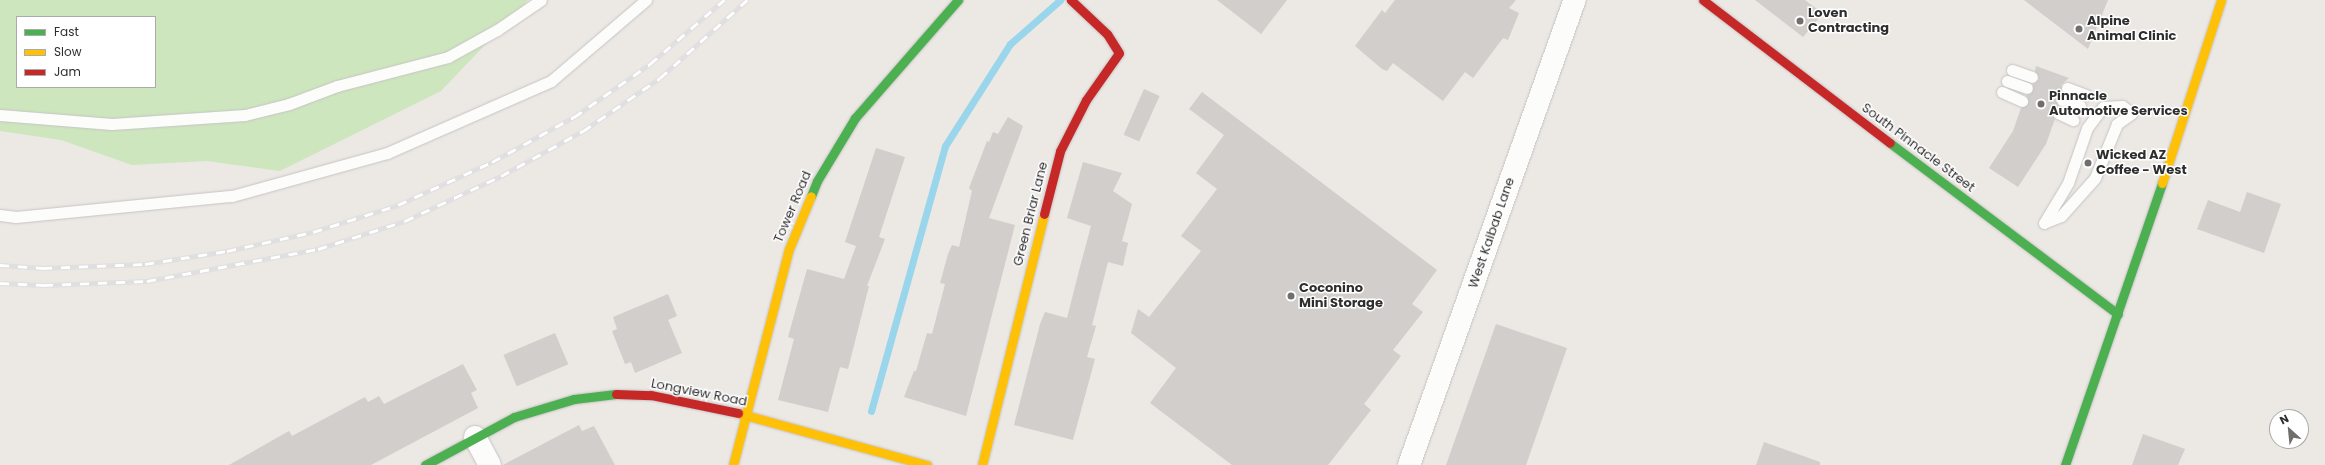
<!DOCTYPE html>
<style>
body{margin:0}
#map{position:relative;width:2325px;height:465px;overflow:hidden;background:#ece8e4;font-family:Poppins,sans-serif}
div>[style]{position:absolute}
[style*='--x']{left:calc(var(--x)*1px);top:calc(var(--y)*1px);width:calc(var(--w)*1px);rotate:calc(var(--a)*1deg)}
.green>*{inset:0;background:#cee6be}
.stream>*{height:7px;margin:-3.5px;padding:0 3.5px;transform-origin:3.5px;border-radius:3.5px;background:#99d6ec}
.building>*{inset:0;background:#d1cecb;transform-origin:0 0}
.roads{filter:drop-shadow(0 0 1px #c5c4c5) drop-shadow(0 0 1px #c5c4c5)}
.lane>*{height:11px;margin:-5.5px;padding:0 5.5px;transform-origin:5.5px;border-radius:5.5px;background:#fcfcfb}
.street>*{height:22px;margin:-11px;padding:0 11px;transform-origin:11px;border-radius:11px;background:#fcfcfb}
.fast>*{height:9px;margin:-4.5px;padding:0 4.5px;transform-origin:4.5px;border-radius:4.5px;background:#4caf50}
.slow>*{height:9px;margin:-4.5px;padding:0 4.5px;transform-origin:4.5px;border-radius:4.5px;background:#ffc107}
.jam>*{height:9px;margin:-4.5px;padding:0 4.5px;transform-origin:4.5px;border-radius:4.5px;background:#c62828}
.rail>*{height:4.5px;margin-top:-2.25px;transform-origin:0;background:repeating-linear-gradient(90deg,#fff 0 9px,#dfdfe1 0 18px);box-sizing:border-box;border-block:1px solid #dfdfe1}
.dots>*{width:11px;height:11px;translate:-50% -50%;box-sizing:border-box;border:2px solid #fff;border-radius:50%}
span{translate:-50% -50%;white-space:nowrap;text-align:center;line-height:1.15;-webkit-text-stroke:3px #fff;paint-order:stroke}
.poi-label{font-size:13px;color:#2e2e2e;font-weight:700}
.left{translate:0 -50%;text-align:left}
.street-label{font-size:13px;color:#2e2e2e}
.legend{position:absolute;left:16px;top:16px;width:140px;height:72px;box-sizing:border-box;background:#fff;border:1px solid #ababab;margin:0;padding:5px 7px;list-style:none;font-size:12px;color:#2e2e2e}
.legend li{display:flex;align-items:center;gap:8px;height:20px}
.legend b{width:20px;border:1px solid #ababab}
.north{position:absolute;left:2269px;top:409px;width:40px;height:40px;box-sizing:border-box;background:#fff;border:1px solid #ababab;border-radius:50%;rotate:333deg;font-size:11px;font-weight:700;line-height:16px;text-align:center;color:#2e2e2e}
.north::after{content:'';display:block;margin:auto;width:14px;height:18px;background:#706f6e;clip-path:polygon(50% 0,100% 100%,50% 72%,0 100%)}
</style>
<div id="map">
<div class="green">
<div style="clip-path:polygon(evenodd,0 0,528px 0,441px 91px,280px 171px,207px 161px,132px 165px,61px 140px,0 131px,0 0,17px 17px,155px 17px,155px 87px,17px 87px,17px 17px)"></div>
</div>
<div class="stream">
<div style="--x:871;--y:411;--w:275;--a:-74.4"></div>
<div style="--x:945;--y:146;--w:121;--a:-57.5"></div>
<div style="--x:1010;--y:44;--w:67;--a:-41.3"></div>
</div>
<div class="building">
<div style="clip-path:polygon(1217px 0,1287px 0,1261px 34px)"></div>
<div style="clip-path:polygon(1395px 0,1516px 0,1509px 8px,1519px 13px,1508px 40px,1503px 38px,1473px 78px,1465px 72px,1443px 101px,1393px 63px,1387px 71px,1382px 69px,1355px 46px,1382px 10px,1385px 13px)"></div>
<div style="clip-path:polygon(1755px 0,1805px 0,1817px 9px,1816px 11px,1821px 16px,1803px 37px)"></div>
<div style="clip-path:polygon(2024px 0,2108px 0,2088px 49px)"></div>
<div style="clip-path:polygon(2036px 66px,2069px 78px,2061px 85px,2063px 93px,2056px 97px,2059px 106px,2052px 110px,2055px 119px,2046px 144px,2018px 187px,1989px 168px,2013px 131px,2021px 108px,2028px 104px,2026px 95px,2032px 93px,2033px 84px,2039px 79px,2035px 71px)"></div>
<div style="left:1144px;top:89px;width:17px;height:50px;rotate:24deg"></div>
<div style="clip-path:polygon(1202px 92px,1437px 270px,1412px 304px,1423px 312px,1393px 350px,1401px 356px,1364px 404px,1371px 410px,1328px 465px,1232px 465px,1150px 403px,1176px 368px,1131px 333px,1138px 309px,1149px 317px,1201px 251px,1181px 236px,1217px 189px,1196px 173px,1224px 135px,1189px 109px)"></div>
<div style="clip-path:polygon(1008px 117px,1023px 126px,989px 218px,1015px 225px,966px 416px,904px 397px,914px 371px,916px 371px,927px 333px,932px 334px,945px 284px,940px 283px,948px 254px,952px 245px,959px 247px,972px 191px,969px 188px,987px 141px,989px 142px,993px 132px,998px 134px)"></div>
<div style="clip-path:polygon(876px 148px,905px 157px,879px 237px,885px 239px,867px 286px,869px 286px,848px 369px,840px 367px,828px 412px,778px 400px,794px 339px,788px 337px,807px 269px,844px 279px,856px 246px,845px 242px)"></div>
<div style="clip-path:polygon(1083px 162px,1122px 173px,1113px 191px,1132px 204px,1122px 241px,1128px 243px,1123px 266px,1108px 262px,1092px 325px,1096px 326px,1087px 357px,1095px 359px,1073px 440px,1014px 425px,1040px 324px,1045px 312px,1067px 318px,1080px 267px,1091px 226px,1067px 218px)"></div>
<div style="clip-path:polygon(2247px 192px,2281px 204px,2264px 253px,2197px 229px,2208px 200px,2240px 212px)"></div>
<div style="clip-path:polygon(668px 294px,677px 316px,668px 320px,682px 353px,635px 373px,631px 362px,625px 364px,612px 331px,617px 329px,613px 317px)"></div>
<div style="clip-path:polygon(1496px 324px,1567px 348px,1526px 465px,1446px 465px)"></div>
<div style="left:555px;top:333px;width:34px;height:56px;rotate:67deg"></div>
<div style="clip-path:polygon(463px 364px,477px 390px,471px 393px,478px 408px,371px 465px,229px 465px,289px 431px,292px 436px,365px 397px,368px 402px,379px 396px,384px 404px)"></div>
<div style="clip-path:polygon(579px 425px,582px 431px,594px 426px,615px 465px,503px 465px)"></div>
<div style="clip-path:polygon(2143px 434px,2185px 449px,2178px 465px,2132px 465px)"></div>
<div style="clip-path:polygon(1764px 442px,1820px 462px,1820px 465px,1756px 465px)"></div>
</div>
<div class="roads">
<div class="lane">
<div style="--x:2012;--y:70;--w:21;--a:19"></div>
<div style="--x:2007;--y:81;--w:21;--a:19"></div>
<div style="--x:2067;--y:88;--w:20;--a:20"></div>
<div style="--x:2002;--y:92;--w:22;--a:24"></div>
<div style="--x:2062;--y:100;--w:19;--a:18"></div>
<div style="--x:2122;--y:106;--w:12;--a:35"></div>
<div style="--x:2132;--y:113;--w:19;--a:144"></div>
<div style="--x:2117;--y:124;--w:58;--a:112.2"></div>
<div style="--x:2095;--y:178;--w:51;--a:131.8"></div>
<div style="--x:2061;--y:216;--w:18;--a:158"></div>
<div style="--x:2044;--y:223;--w:47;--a:-59"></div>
<div style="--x:2068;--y:183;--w:58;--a:-70.9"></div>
<div style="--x:2087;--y:128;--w:26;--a:-53"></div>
<div style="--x:2103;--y:107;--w:19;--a:-3"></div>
<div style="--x:2058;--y:113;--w:17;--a:25"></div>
<div style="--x:0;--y:115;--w:112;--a:4.6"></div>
<div style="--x:112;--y:124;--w:133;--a:-3.9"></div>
<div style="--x:245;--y:115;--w:45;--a:-14"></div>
<div style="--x:289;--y:104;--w:51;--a:-20.6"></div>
<div style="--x:337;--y:86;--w:115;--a:-14.6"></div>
<div style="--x:448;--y:57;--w:56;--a:-28.9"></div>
<div style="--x:497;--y:30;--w:53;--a:-34.3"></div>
<div style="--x:0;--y:215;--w:16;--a:7"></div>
<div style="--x:16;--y:217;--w:217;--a:-5.6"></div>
<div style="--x:232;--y:196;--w:161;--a:-15.5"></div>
<div style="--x:387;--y:153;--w:179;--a:-23.7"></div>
<div style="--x:551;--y:81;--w:125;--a:-40.5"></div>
</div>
<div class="street">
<div style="--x:475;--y:437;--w:32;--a:62"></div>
<div style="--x:1409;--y:465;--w:494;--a:-70.4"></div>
</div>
<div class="fast">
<div style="--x:1890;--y:143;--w:285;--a:36.9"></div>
<div style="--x:811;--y:196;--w:16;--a:-68"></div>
<div style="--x:817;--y:181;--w:74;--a:-58.9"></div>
<div style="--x:855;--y:118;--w:157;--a:-48.9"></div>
<div style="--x:425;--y:465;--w:101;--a:-28.3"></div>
<div style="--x:514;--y:417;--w:63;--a:-16.7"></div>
<div style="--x:574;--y:399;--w:42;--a:-6.8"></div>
<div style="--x:2065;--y:465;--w:298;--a:-71"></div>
</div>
<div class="slow">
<div style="--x:2162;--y:183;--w:192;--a:-72.1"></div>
<div style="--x:738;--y:413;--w:196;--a:15.4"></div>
<div style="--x:733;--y:465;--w:223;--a:-75.5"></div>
<div style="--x:789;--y:249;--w:57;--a:-67.5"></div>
<div style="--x:982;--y:465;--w:259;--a:-76.1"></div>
</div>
<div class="jam">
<div style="--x:1703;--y:0;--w:235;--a:37.4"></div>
<div style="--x:1044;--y:214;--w:65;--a:-75.7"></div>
<div style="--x:1060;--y:151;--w:57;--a:-63"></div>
<div style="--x:1086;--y:100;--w:57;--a:-54.9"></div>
<div style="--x:1119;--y:53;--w:22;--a:-122"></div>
<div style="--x:1107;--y:34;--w:50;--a:-136.6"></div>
<div style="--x:616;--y:394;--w:35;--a:2"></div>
<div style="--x:651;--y:395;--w:89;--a:11.7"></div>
</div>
</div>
<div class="rail">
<div style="--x:0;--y:265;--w:43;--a:4"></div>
<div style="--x:43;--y:268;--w:102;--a:-2.2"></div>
<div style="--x:145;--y:264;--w:83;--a:-9"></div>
<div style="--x:227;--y:251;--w:88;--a:-12.5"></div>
<div style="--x:313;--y:232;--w:89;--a:-17.6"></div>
<div style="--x:398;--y:205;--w:103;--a:-24.6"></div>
<div style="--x:492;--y:162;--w:94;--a:-28.8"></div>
<div style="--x:574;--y:117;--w:93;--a:-34.9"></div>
<div style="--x:650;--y:64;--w:98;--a:-40.9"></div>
<div style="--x:0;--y:283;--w:44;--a:2.6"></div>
<div style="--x:44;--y:285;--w:103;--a:-2.2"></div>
<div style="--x:147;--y:281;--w:174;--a:-10.6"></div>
<div style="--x:318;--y:249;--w:91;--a:-17.8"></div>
<div style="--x:405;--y:221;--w:106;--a:-25.1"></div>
<div style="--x:501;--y:176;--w:94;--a:-28.8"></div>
<div style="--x:583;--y:131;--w:93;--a:-34.5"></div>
<div style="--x:660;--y:78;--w:117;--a:-41.9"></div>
</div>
<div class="dots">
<div style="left:1800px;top:21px;background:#706f6e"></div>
<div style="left:2079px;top:29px;background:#706f6e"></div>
<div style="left:2041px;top:104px;background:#706f6e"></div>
<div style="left:2088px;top:163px;background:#706f6e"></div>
<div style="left:1291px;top:296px;background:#706f6e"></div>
</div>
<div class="poi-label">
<span class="left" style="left:1808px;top:21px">Loven<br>Contracting</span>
<span class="left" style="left:2087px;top:29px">Alpine<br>Animal Clinic</span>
<span class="left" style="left:2049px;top:104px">Pinnacle<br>Automotive Services</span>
<span class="left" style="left:2096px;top:163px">Wicked AZ<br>Coffee - West</span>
<span class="left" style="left:1299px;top:296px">Coconino<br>Mini Storage</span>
</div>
<div class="street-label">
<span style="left:1918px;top:148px;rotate:37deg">South Pinnacle Street</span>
<span style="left:793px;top:207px;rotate:-67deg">Tower Road</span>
<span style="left:1031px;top:214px;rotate:-76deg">Green Briar Lane</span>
<span style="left:1492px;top:233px;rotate:-71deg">West Kaibab Lane</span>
<span style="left:699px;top:393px;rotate:11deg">Longview Road</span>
</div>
<ul class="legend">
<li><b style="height:5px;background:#4caf50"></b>Fast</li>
<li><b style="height:5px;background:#ffc107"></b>Slow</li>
<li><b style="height:5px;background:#c62828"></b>Jam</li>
</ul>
<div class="north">N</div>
</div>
